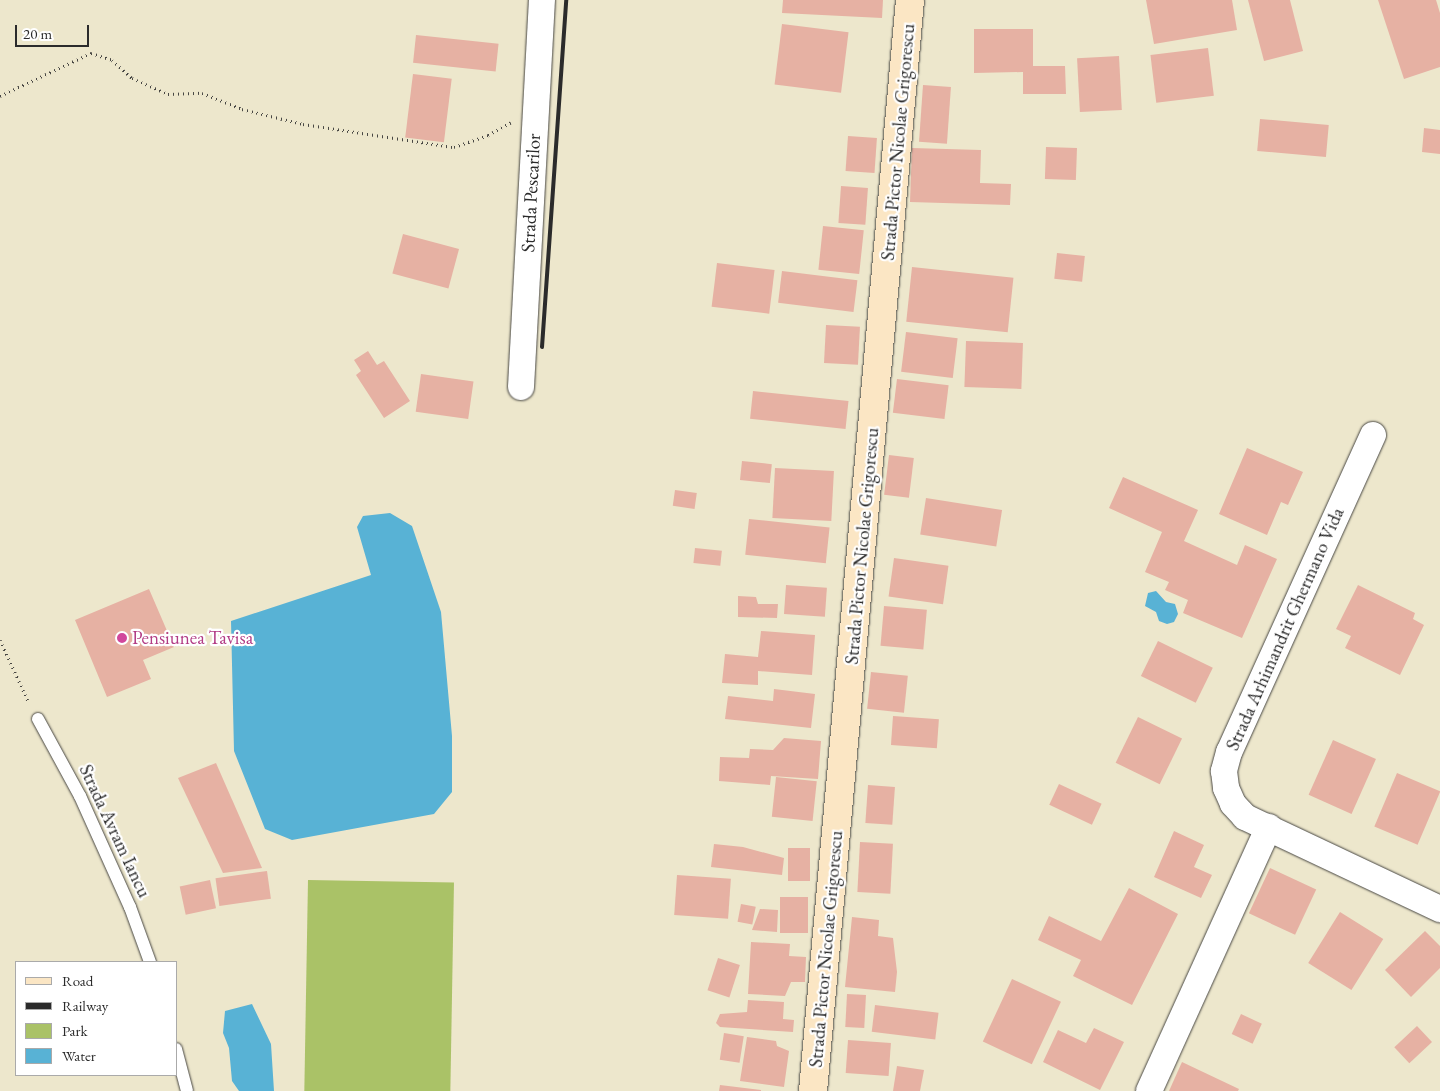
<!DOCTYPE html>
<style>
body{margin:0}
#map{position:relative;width:1440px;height:1091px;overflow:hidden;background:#ede7cc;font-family:"EB Garamond",serif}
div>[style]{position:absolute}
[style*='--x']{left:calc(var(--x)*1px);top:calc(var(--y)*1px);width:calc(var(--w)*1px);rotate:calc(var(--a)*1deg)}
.green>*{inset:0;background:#aac267;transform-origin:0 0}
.water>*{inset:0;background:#58b2d5}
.building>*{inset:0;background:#e6b1a3;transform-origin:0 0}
.path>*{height:3px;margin-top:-1.5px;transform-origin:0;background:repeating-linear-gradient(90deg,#484743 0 1px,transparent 0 5px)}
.roads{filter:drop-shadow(0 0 1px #484743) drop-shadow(0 0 1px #484743)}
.lane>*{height:12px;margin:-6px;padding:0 6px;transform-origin:6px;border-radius:6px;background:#fff}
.street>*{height:26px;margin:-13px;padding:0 13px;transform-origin:13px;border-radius:13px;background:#fff}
.secondary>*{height:28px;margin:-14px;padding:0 14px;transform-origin:14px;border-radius:14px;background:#fbe6c4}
.rail>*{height:4px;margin:-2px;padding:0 2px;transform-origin:2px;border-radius:2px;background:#2b2b2b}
.dots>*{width:14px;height:14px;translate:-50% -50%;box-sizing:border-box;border:2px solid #fff;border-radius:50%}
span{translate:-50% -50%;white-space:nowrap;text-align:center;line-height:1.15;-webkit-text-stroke:4.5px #fff;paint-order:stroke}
.street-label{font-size:19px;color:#2b2b2b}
.hotel-label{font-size:19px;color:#b23c85}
.left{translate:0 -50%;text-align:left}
.legend{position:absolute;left:15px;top:961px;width:162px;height:115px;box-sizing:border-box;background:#fff;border:1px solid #aaa;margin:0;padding:6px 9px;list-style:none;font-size:15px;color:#2b2b2b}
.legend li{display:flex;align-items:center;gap:10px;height:25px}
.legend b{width:25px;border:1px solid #aaa}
.scale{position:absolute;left:15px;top:25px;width:74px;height:22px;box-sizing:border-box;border:2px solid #2b2b2b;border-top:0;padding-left:6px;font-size:15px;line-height:18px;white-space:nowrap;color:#2b2b2b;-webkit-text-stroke:4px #fff;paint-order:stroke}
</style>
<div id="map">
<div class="green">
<div style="left:308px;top:880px;width:146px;height:211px;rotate:1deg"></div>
</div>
<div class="water">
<div style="clip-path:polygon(390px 513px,412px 526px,441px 612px,452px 736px,452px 792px,434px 814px,292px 840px,265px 829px,234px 751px,231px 621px,371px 575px,357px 527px,363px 516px)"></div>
<div style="clip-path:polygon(1156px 591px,1166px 602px,1175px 604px,1178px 614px,1174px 622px,1167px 624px,1159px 621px,1156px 612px,1145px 606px,1148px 593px)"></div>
<div style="clip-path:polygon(252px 1004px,271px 1044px,274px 1091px,239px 1091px,232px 1081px,229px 1048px,223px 1033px,225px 1011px)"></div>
</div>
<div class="building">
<div style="clip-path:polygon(783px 0,883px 0,882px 18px,782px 13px)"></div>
<div style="clip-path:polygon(1146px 0,1232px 0,1237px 30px,1154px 44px)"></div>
<div style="clip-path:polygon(1248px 0,1290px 0,1303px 51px,1264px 61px)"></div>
<div style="clip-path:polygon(1378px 0,1436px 0,1440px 13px,1440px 67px,1404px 79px)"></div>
<div style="left:782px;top:24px;width:67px;height:61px;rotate:7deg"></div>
<div style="clip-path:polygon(974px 29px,1033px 29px,1033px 66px,1065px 66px,1066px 94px,1023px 94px,1023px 72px,974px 73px)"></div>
<div style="left:416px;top:35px;width:83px;height:28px;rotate:6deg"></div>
<div style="left:1208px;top:48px;width:48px;height:58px;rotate:83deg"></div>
<div style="left:1119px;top:56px;width:54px;height:42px;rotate:87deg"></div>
<div style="left:413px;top:74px;width:39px;height:64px;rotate:7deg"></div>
<div style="left:923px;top:85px;width:28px;height:57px;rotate:4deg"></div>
<div style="left:1260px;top:119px;width:69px;height:32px;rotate:5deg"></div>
<div style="clip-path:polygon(1424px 128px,1440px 130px,1440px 154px,1422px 152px)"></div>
<div style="left:848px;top:136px;width:29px;height:35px;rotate:4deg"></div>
<div style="left:1046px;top:147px;width:31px;height:32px;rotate:2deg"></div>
<div style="clip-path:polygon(912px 148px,981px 150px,980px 183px,1011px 184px,1010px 205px,910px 202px)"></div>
<div style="left:841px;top:186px;width:27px;height:37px;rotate:4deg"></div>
<div style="left:823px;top:226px;width:41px;height:44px;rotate:6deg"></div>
<div style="left:403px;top:234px;width:58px;height:41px;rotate:15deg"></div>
<div style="left:1057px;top:253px;width:28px;height:26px;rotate:6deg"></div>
<div style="left:717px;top:263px;width:58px;height:44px;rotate:7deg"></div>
<div style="left:912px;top:267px;width:102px;height:55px;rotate:6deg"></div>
<div style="left:782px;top:271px;width:76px;height:32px;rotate:7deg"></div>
<div style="left:826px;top:325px;width:34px;height:38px;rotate:3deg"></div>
<div style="left:906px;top:332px;width:52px;height:40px;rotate:7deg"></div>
<div style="left:966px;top:341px;width:57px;height:46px;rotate:2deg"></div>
<div style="clip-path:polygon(368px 351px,377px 365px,384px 361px,410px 401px,384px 418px,356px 375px,361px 371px,354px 360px)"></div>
<div style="left:421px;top:374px;width:53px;height:38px;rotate:8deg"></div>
<div style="left:897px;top:379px;width:52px;height:34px;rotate:7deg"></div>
<div style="left:753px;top:391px;width:96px;height:28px;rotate:6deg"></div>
<div style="clip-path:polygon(1247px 448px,1303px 472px,1288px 505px,1281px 502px,1267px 535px,1219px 514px)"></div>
<div style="left:889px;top:455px;width:25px;height:40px;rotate:7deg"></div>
<div style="left:742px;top:461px;width:30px;height:19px;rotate:6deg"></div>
<div style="left:775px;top:468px;width:59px;height:50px;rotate:3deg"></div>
<div style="clip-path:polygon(1123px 477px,1198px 510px,1184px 541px,1237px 565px,1245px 545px,1277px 559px,1242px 638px,1183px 613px,1188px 600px,1165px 590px,1169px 582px,1145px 572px,1162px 532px,1109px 508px)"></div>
<div style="left:675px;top:490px;width:22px;height:16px;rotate:8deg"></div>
<div style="left:926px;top:498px;width:77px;height:37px;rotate:9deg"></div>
<div style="left:749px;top:519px;width:81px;height:36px;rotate:6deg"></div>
<div style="left:695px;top:548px;width:27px;height:15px;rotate:6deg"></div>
<div style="left:894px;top:558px;width:55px;height:39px;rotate:8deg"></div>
<div style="left:786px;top:585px;width:41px;height:29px;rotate:4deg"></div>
<div style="clip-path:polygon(1358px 585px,1415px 613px,1413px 619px,1424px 625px,1400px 675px,1345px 648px,1351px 636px,1336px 629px)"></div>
<div style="clip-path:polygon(149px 589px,174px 647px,143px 660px,151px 679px,107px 697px,75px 620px)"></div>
<div style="clip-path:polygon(738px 596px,756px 597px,758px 604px,778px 604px,777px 618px,738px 617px)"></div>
<div style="left:884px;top:606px;width:43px;height:40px;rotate:5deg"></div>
<div style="clip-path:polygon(761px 631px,815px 635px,812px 675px,758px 671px,758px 685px,722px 683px,725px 654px,758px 657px)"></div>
<div style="left:1158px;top:641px;width:61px;height:39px;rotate:26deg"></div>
<div style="left:871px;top:672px;width:37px;height:37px;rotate:6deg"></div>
<div style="clip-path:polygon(774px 689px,815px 694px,811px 728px,725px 719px,728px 696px,773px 701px)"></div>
<div style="left:893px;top:716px;width:46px;height:29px;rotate:4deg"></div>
<div style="left:1138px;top:717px;width:49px;height:51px;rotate:26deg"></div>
<div style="clip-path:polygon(784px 738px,821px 741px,818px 779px,771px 776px,770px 785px,719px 781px,720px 757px,749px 758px,750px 749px,773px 750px)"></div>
<div style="left:1333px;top:740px;width:47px;height:60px;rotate:24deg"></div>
<div style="clip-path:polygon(216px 763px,262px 868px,223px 873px,178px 778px)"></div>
<div style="left:1397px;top:773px;width:47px;height:58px;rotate:23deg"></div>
<div style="left:776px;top:777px;width:41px;height:40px;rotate:6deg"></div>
<div style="left:1059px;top:784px;width:47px;height:23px;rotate:25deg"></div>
<div style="left:868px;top:785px;width:27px;height:38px;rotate:4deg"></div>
<div style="clip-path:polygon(1174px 831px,1204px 845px,1194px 867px,1212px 875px,1201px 898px,1154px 877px)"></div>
<div style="left:860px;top:842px;width:33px;height:50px;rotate:3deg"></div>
<div style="clip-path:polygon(714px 844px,743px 847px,784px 858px,782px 875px,711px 867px)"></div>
<div style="left:788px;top:848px;width:22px;height:33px"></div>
<div style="left:1270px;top:868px;width:51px;height:50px;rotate:25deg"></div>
<div style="left:267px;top:871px;width:28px;height:52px;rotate:82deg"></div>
<div style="left:677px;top:875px;width:54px;height:40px;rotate:4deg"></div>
<div style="left:210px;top:880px;width:29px;height:31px;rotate:78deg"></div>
<div style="clip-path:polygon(1129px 888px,1178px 914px,1132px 1005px,1073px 976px,1081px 960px,1038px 940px,1049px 916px,1101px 941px)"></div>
<div style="left:780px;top:897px;width:28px;height:36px"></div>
<div style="left:741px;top:904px;width:15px;height:18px;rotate:11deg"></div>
<div style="clip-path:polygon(760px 909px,778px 910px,777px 932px,752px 930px)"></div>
<div style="left:1340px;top:912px;width:51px;height:60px;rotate:32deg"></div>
<div style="clip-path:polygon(852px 917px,879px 920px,878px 936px,893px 938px,897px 972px,895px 992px,845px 987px)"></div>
<div style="clip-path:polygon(1425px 931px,1440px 946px,1440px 968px,1411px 997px,1385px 970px)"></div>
<div style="clip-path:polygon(751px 942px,790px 944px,789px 956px,806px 957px,805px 982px,791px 982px,785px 996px,748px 994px)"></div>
<div style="left:718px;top:958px;width:23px;height:34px;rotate:18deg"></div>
<div style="left:1012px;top:979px;width:54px;height:69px;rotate:25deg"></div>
<div style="left:847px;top:994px;width:19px;height:33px;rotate:3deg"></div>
<div style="clip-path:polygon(748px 1000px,784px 1002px,783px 1019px,794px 1020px,793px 1032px,720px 1027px,716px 1023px,720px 1014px,747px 1012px)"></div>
<div style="left:875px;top:1005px;width:64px;height:27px;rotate:7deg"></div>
<div style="left:1241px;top:1014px;width:23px;height:22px;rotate:25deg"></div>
<div style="left:1417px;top:1026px;width:22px;height:31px;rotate:47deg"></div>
<div style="clip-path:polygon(1094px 1028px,1124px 1042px,1100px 1090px,1043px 1062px,1058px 1030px,1086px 1043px)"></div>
<div style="left:724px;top:1033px;width:20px;height:27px;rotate:9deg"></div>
<div style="clip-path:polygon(747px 1037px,776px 1041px,777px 1046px,789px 1051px,784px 1087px,740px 1081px)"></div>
<div style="left:848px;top:1040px;width:43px;height:33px;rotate:4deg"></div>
<div style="clip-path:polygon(1182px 1062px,1239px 1089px,1238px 1091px,1169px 1091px)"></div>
<div style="clip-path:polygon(897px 1066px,924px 1070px,920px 1091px,893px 1091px)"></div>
<div style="clip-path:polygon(720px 1085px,761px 1090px,761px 1091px,719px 1091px)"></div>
</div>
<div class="path">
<div style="--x:0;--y:96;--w:101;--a:-25.3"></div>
<div style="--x:91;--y:53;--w:22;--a:18"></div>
<div style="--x:112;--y:60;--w:27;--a:42"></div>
<div style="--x:132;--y:78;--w:39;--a:24"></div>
<div style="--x:168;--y:94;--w:34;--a:-2"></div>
<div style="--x:202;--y:93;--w:43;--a:21.8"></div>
<div style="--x:242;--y:109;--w:63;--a:13.8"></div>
<div style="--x:303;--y:124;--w:153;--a:8.7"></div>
<div style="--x:454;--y:147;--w:36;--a:-19"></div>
<div style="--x:488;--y:135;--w:26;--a:-29"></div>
<div style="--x:0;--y:640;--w:69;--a:65.3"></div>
</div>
<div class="roads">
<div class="lane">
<div style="--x:38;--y:719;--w:88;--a:61.4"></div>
<div style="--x:80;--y:796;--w:122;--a:65.8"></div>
<div style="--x:130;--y:907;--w:59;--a:70"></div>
<div style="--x:176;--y:1049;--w:43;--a:75.3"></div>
</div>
<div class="street">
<div style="--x:521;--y:387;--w:388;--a:-86.9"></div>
<div style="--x:1373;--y:435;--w:348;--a:114.4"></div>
<div style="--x:1229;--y:752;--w:20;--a:105"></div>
<div style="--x:1224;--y:771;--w:17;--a:83"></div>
<div style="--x:1226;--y:788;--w:17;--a:66"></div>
<div style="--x:1233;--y:804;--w:18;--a:47"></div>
<div style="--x:1245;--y:817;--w:216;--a:25.3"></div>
<div style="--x:1149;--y:1091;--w:290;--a:-65.6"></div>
</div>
<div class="secondary">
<div style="--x:813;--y:1091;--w:1095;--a:-84.92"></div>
</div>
</div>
<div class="rail">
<div style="--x:542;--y:347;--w:348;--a:-86"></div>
</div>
<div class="dots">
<div style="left:122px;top:638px;background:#d1479c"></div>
</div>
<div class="street-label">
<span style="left:898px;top:142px;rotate:-85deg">Strada Pictor Nicolae Grigorescu</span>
<span style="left:531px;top:193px;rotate:-87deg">Strada Pescarilor</span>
<span style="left:862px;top:546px;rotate:-85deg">Strada Pictor Nicolae Grigorescu</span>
<span style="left:1285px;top:629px;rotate:-66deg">Strada Arhimandrit Ghermano Vida</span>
<span style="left:115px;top:831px;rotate:65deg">Strada Avram Iancu</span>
<span style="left:826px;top:949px;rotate:-85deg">Strada Pictor Nicolae Grigorescu</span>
</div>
<div class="hotel-label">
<span class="left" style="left:132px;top:638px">Pensiunea Tavisa</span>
</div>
<ul class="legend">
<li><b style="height:6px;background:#fbe6c4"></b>Road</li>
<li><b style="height:6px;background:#2b2b2b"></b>Railway</li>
<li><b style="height:14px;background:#aac267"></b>Park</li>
<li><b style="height:14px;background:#58b2d5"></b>Water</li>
</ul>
<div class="scale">20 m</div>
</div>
